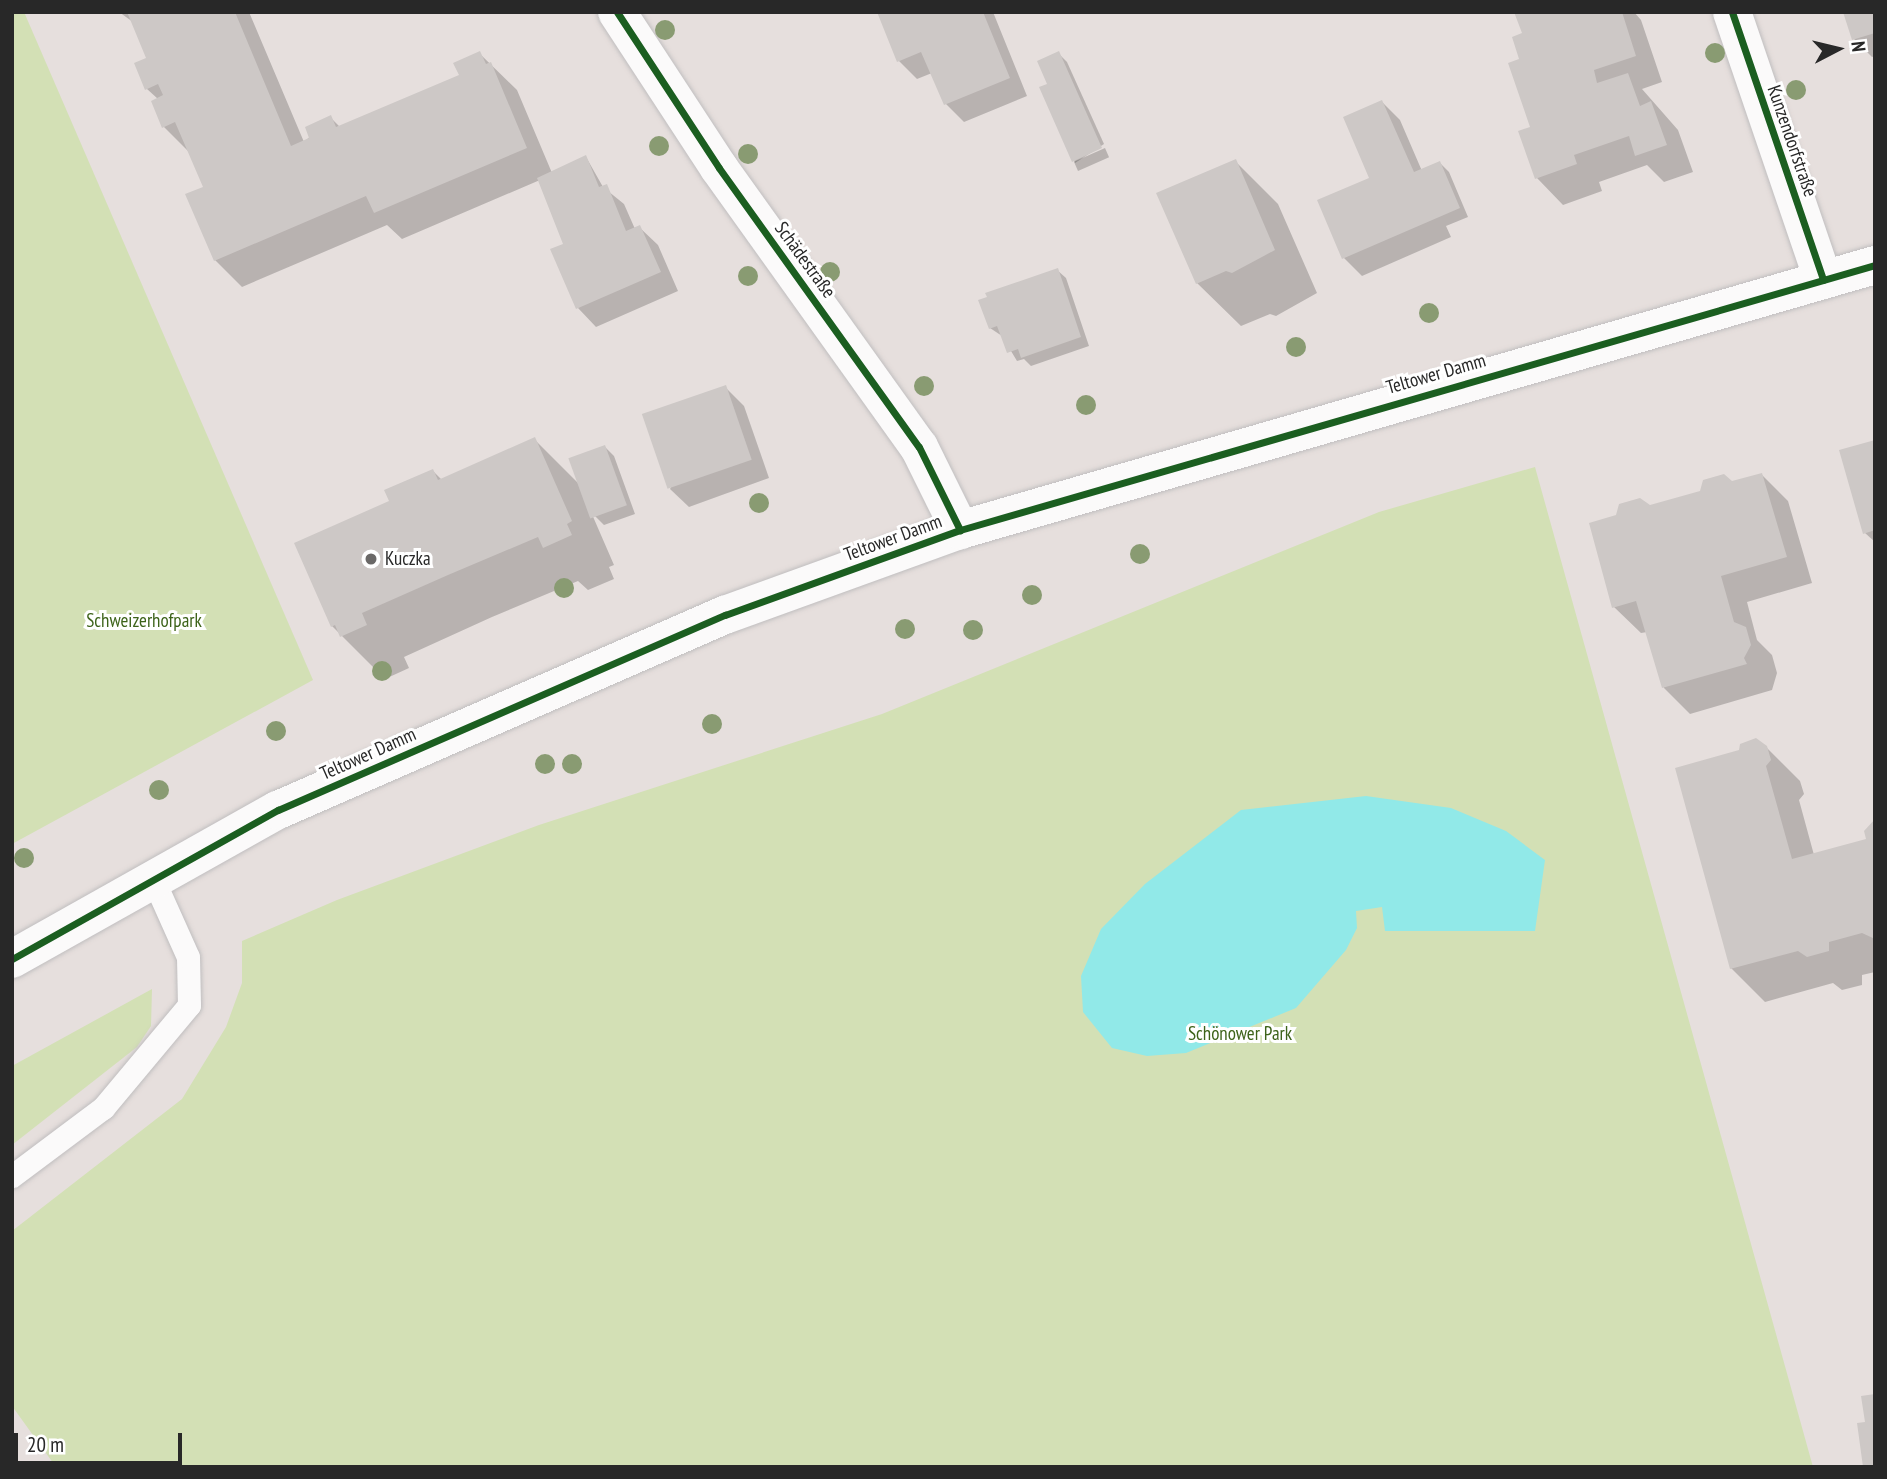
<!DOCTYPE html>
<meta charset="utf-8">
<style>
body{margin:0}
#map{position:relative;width:1887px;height:1479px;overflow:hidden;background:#e6dfdd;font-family:"PT Sans Narrow",sans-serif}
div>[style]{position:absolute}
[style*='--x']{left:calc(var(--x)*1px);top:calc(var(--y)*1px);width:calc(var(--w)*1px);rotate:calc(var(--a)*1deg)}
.green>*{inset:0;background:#d3e0b5}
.water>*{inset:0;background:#91e9e8}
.shadow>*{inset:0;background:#0003;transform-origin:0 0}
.building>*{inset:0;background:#cdc8c6;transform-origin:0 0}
.roads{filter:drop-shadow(0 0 2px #c0bebf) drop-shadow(0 0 2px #c0bebf)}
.service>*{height:23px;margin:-11.5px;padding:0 11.5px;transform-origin:11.5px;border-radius:11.5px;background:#fbfafa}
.minor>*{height:38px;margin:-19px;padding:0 19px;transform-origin:19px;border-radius:19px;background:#fbfafa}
.secondary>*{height:38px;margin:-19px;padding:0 19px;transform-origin:19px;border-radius:19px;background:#fbfafa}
.cycleway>*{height:7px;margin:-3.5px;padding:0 3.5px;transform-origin:3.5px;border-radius:3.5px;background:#1b5e20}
.trees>*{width:20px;height:20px;margin:-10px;border-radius:50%;background:#899b72}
.dots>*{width:19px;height:19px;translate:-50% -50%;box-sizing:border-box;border:4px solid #fff;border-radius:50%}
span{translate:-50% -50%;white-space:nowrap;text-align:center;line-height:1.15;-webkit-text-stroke:6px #fff;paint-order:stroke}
.street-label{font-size:19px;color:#282828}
.poi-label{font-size:19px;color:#282828}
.left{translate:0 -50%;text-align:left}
.park-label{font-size:19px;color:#3d631a}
.frame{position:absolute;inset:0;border:14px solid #282828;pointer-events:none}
.north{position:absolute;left:1803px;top:14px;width:70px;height:70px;-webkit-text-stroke:5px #fff;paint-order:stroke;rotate:83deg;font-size:19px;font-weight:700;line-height:28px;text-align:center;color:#282828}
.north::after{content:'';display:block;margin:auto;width:24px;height:32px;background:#282828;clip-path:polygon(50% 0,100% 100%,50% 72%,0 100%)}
.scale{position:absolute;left:14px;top:1433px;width:168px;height:32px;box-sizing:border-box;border:4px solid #282828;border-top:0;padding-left:9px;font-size:21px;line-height:24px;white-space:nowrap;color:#282828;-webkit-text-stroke:5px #fff;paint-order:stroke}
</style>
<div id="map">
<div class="green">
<div style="clip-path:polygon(12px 12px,24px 12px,313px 680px,12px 844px)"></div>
<div style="clip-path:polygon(1535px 467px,1813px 1467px,56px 1467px,12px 1406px,12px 1231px,182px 1099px,226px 1027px,242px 983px,242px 941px,337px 900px,539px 825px,882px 714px,1379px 512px)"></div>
<div style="clip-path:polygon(152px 989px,151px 1026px,137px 1047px,12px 1145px,12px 1066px)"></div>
</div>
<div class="water">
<div style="clip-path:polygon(1366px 796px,1451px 808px,1506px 831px,1545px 860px,1535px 931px,1385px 931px,1382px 907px,1356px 911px,1357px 928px,1346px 950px,1296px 1008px,1186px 1053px,1147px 1056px,1112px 1048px,1083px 1012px,1081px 976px,1101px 929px,1145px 884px,1241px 810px)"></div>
</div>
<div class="shadow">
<div style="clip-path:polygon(119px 12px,249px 12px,304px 142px,331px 118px,340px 127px,461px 76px,480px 54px,517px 90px,552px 173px,586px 157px,603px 187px,624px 204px,635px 229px,639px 227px,658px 245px,678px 291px,596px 327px,578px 308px,552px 250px,565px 245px,540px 180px,402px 239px,387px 225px,242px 287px,215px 260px,205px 188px,190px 153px,164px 127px,158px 99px,147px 89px,149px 59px,133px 22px)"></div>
<div style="clip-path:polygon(879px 12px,993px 12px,1027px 96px,964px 122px,946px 104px,932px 73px,917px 79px,899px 61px)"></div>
<div style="clip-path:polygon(1516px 12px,1634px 12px,1641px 20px,1662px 82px,1642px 89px,1678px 130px,1693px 172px,1664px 182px,1647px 165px,1599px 182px,1602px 191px,1563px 205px,1537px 178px,1520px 132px,1532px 128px,1524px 35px)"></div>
<div style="clip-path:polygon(1875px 12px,1875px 56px,1872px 57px,1854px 39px)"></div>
<div style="clip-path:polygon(1058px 53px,1067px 62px,1104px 144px,1075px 163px,1050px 85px)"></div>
<div style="clip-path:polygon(1382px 102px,1400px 120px,1422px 171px,1440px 163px,1449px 172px,1468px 217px,1446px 226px,1451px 237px,1362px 276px,1344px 258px,1372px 179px)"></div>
<div style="left:1105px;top:148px;width:10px;height:34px;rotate:66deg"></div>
<div style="clip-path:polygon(1235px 161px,1278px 204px,1317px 293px,1276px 316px,1270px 314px,1241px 326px,1197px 283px)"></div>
<div style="clip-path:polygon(1057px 270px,1066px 278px,1089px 346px,1031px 366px,1024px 359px,1017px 361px,1002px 336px,990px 328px)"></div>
<div style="clip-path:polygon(725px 387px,744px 406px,769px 478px,689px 507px,670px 489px)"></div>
<div style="clip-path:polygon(535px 440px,582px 487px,605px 447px,614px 456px,635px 514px,604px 525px,591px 512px,614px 565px,609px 567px,614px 579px,588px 590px,578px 581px,492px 617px,404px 657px,409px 668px,385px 679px,332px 626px,391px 502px,433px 471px,442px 480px)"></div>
<div style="clip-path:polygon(1875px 440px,1875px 542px,1865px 533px)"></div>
<div style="clip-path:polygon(1762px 475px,1788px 501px,1812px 583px,1747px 602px,1757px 640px,1772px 655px,1777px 673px,1772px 690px,1690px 714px,1664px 688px,1647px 632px,1641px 633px,1614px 607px,1650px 507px)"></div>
<div style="clip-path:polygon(1766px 747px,1800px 781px,1804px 794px,1799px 800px,1814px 855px,1868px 841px,1866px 832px,1875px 820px,1875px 972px,1862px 975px,1862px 985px,1842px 990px,1833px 983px,1765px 1002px,1731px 968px)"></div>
</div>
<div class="building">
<div style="clip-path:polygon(127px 12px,235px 12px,291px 146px,309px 138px,305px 127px,331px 115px,336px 127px,459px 75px,453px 63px,480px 51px,486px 64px,491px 62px,527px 148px,374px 213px,366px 196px,214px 261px,185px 194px,203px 187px,175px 122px,162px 128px,151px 101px,163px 95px,158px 84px,145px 90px,134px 63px,146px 58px)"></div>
<div style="clip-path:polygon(877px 12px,983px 12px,1010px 78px,944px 105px,921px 52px,897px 62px)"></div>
<div style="clip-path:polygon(1514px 12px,1622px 12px,1636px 56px,1594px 70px,1597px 83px,1628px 73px,1640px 106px,1651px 101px,1667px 145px,1635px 156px,1629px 136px,1574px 155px,1577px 164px,1535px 179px,1518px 131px,1530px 127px,1508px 63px,1519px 59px,1512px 37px,1522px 33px)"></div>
<div style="clip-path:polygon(1843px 12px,1875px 12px,1875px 33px,1852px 40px)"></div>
<div style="clip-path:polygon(1059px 51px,1102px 148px,1072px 162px,1039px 87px,1047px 84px,1037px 61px)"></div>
<div style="clip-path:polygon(1382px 100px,1414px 172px,1440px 161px,1460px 208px,1342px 259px,1317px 200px,1369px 178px,1343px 117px)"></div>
<div style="clip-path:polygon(586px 155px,599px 187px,607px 184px,626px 231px,640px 225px,661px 272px,576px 309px,550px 249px,563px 244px,537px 178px)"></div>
<div style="clip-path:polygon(1236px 159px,1275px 250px,1232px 273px,1226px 271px,1196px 284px,1156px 193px)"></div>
<div style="clip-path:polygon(1058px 268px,1081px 337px,1021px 358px,1018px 349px,1007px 353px,997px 326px,989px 329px,978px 300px,987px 297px,985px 293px)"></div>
<div style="left:726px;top:385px;width:79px;height:89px;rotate:71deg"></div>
<div style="clip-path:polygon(535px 437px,572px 521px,567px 524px,572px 535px,543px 548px,538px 537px,448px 575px,362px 613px,367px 625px,340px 637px,335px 625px,331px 627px,294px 543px,389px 501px,384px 490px,433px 469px,438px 480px)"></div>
<div style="clip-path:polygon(1875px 440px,1875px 530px,1863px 534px,1839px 450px)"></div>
<div style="left:605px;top:445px;width:64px;height:39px;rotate:70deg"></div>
<div style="clip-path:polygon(1762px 473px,1787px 557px,1721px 576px,1734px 622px,1746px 627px,1751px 645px,1744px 658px,1747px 664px,1662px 688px,1636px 601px,1612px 608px,1589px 523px,1616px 515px,1619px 504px,1640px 498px,1650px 505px,1700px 491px,1703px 480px,1724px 474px,1732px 481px)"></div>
<div style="clip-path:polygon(1756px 738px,1767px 746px,1771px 760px,1766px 766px,1792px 859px,1866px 839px,1864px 831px,1875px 819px,1875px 939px,1862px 933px,1829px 942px,1829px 951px,1807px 957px,1798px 951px,1730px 969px,1675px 768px,1739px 750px,1740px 744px)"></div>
<div style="clip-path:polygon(1875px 1394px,1875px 1467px,1863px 1467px,1857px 1423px,1865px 1422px,1861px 1396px)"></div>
</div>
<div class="roads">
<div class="service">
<div style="--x:12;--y:1176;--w:114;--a:-36.8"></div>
<div style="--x:103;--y:1108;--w:134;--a:-50.1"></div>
<div style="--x:189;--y:1005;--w:48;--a:-91.2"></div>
<div style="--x:188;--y:957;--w:83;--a:-114.1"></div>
</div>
<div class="minor">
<div style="--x:617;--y:12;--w:186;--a:56.8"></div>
<div style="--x:719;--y:168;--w:343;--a:54.4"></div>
<div style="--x:919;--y:447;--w:93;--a:63.7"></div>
<div style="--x:1732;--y:12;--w:283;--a:71.2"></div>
</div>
<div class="secondary">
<div style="--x:12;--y:959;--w:305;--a:-29.3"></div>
<div style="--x:278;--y:810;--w:488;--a:-23.6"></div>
<div style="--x:725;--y:615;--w:250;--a:-19.9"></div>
<div style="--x:960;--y:530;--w:953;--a:-16.15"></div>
</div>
</div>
<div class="cycleway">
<div style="--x:617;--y:12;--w:186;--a:56.8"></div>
<div style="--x:719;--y:168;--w:343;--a:54.4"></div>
<div style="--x:919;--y:447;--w:93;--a:63.7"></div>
<div style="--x:1732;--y:12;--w:283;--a:71.2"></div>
<div style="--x:12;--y:959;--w:305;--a:-29.3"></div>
<div style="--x:278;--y:810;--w:488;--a:-23.6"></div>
<div style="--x:725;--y:615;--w:250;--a:-19.9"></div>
<div style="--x:960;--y:530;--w:953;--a:-16.15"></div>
</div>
<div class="trees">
<div style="left:665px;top:30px"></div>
<div style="left:1715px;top:53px"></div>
<div style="left:1796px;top:90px"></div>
<div style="left:659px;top:146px"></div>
<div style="left:748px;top:154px"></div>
<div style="left:830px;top:272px"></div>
<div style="left:748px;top:276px"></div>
<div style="left:1429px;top:313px"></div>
<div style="left:1296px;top:347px"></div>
<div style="left:924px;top:386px"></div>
<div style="left:1086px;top:405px"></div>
<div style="left:759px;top:503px"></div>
<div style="left:1140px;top:554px"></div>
<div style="left:564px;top:588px"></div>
<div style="left:1032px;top:595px"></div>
<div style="left:905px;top:629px"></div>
<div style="left:973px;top:630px"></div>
<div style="left:382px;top:671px"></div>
<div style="left:712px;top:724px"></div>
<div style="left:276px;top:731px"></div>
<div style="left:545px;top:764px"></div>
<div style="left:572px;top:764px"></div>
<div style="left:159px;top:790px"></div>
<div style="left:24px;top:858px"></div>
</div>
<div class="dots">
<div style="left:371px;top:559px;background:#6a6867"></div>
</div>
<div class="street-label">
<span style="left:1792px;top:141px;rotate:71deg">Kunzendorfstraße</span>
<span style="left:805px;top:260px;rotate:54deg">Schädestraße</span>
<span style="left:1436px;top:374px;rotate:-16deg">Teltower Damm</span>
<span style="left:893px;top:538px;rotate:-20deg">Teltower Damm</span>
<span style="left:368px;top:754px;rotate:-24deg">Teltower Damm</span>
</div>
<div class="poi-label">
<span class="left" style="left:385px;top:559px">Kuczka</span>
</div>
<div class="park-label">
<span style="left:144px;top:621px">Schweizerhofpark</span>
<span style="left:1240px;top:1034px">Schönower Park</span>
</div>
<div class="frame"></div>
<div class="north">N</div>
<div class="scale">20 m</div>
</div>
